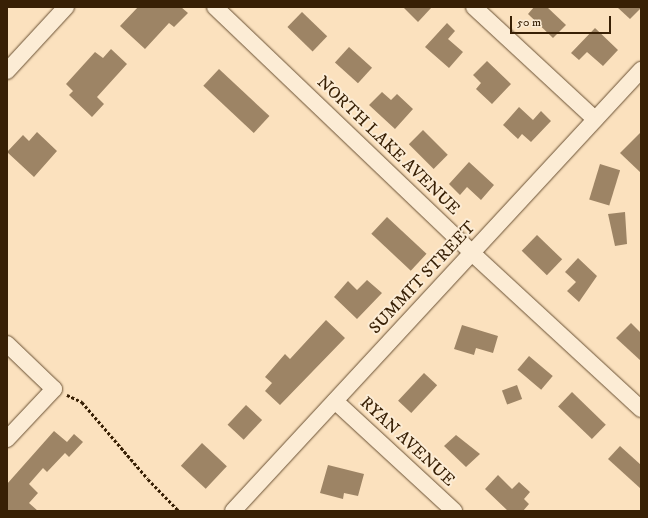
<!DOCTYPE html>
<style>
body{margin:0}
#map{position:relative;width:648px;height:518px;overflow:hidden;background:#fbe1be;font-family:"IM FELL DW Pica",serif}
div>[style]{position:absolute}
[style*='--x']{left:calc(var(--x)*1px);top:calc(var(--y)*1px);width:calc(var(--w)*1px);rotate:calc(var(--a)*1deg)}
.building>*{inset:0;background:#9d8465;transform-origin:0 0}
.path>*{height:2.5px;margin-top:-1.25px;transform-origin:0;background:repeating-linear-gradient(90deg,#382005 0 3px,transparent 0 5px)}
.roads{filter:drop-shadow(0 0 1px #695033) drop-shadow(0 0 1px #695033)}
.minor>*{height:16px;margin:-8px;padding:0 8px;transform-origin:8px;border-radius:8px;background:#fcecd5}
span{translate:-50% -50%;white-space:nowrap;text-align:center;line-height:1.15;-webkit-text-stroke:4px #fcecd5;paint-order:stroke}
.street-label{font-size:17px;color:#382005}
.frame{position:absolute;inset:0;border:8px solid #382005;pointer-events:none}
.scale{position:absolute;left:510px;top:16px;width:101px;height:18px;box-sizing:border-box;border:2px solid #382005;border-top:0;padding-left:5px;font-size:12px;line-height:14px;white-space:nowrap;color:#382005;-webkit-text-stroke:3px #fcecd5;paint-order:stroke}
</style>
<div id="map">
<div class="building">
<div style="clip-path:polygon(138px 7px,181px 7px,188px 13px,174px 27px,169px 23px,145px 49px,120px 26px)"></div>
<div style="clip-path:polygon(403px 7px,432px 7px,418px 22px)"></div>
<div style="clip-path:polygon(534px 7px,547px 7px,566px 25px,553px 38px,528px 14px)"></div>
<div style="clip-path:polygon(617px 7px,641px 7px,641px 8px,630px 19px)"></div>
<div style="left:302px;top:12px;width:35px;height:21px;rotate:44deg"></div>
<div style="clip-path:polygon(447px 23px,455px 31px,448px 39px,463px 52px,449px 68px,425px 47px)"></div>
<div style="clip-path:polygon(595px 28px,618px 50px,603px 66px,587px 52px,579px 60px,571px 53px)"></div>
<div style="left:349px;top:47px;width:31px;height:21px;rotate:42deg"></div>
<div style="clip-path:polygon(111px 49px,127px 64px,97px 97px,104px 104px,92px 117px,69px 95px,73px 91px,66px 84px,95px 52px,103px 58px)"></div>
<div style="clip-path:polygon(487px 61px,511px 84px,492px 104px,476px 89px,481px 83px,473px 75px)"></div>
<div style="left:219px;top:69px;width:69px;height:23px;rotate:43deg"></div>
<div style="clip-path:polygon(382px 92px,391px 100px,397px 94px,413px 109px,395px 129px,369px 105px)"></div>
<div style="clip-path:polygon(519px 107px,533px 120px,541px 111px,551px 121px,531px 142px,522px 134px,518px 139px,503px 125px)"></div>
<div style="left:423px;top:130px;width:35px;height:20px;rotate:45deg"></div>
<div style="clip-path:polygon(37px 132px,57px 151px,34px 177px,7px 152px,23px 135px,29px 141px)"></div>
<div style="clip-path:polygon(641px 132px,641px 173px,620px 153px)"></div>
<div style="clip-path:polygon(469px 162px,494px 185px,481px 200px,467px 187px,460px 195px,449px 184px)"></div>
<div style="left:600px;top:164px;width:21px;height:37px;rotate:17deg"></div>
<div style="clip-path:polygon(625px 212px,627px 244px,615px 246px,608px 214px)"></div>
<div style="left:387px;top:217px;width:54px;height:23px;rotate:43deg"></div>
<div style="left:537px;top:235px;width:35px;height:22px;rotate:44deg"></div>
<div style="clip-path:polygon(578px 258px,597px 276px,579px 302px,567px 291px,576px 282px,565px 272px)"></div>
<div style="clip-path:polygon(367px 280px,382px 293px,357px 319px,334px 297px,348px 281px,357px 290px)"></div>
<div style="clip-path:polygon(326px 320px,345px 338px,280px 405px,265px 391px,272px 383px,265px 377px,285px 354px,290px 359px)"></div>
<div style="clip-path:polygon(631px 323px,641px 333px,641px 361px,616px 338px)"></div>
<div style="clip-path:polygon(462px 325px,498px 336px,493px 353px,476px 348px,474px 355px,454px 349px)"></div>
<div style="left:529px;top:356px;width:31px;height:18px;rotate:40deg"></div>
<div style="left:424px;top:373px;width:18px;height:38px;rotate:43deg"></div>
<div style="left:517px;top:385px;width:15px;height:16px;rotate:70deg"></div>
<div style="left:572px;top:392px;width:47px;height:20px;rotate:44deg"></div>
<div style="left:246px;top:405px;width:22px;height:27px;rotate:43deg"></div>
<div style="clip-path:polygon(54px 431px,67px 442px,74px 434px,83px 442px,69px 457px,65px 453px,47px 472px,43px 468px,29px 484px,38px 493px,29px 503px,38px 511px,7px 511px,7px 484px)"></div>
<div style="clip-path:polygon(456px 435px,480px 454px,466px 467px,444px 446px)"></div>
<div style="left:202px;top:443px;width:34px;height:31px;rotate:43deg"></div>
<div style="clip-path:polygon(620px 446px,641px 465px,641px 489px,608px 459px)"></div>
<div style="clip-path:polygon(328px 465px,364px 474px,358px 496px,344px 493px,343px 499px,320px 493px)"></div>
<div style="clip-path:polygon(498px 475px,512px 489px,519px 482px,530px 492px,524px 499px,529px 504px,523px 511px,508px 511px,485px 489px)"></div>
</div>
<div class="path">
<div style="--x:67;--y:395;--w:17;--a:25"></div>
<div style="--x:82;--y:402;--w:101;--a:49.4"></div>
<div style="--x:148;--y:479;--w:45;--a:45.9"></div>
</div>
<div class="roads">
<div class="minor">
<div style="--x:215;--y:7;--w:356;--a:43.7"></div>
<div style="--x:472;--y:253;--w:230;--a:42.7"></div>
<div style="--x:474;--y:7;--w:165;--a:42.8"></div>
<div style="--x:7;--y:71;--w:87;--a:-47.3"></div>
<div style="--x:7;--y:344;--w:65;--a:43.8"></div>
<div style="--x:54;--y:389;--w:69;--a:133.2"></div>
<div style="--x:335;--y:401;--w:162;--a:42.7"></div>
<div style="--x:233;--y:511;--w:601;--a:-47.23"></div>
</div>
</div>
<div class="street-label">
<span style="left:388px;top:146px;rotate:44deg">NORTH LAKE AVENUE</span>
<span style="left:423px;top:278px;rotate:-47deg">SUMMIT STREET</span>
<span style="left:407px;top:442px;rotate:43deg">RYAN AVENUE</span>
</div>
<div class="frame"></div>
<div class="scale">50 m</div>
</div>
